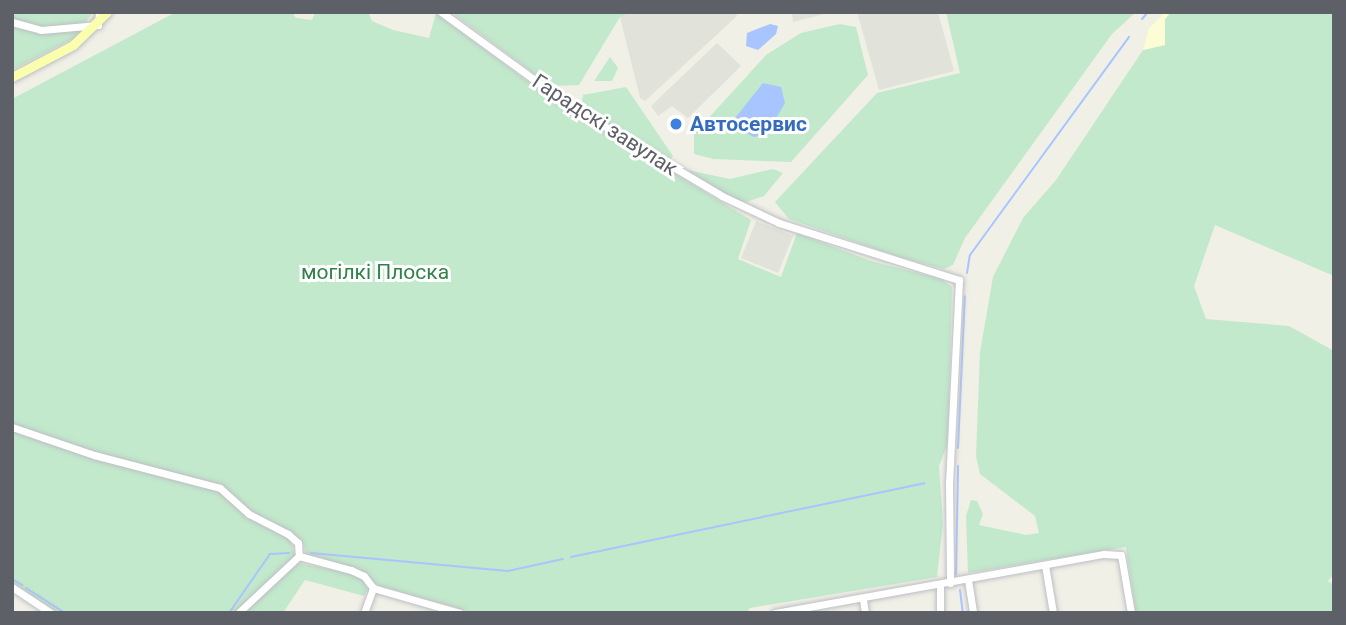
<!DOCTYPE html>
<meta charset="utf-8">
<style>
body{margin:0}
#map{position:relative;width:1346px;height:625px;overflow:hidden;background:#f0f0e6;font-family:Roboto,sans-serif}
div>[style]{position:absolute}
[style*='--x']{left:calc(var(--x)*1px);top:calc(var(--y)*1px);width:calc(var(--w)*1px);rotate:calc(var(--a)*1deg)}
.industrial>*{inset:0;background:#e1e2da;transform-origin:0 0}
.green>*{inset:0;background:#c2e9cb}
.sand>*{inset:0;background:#fcfcd5}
.water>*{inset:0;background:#a8c5ff}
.stream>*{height:2px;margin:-1px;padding:0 1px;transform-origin:1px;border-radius:1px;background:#a8c5ff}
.roads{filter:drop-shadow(0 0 2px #bdbec5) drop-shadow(0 0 2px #bdbec5)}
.minor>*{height:7px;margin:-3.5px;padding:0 3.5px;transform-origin:3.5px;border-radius:3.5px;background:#fff}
.major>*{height:9px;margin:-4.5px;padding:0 4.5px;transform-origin:4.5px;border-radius:4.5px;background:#f9ffad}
.dots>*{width:19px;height:19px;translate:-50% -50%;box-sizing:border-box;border:4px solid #fff;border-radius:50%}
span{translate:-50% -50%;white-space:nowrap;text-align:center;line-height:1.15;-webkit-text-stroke:6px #fff;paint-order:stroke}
.shop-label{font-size:21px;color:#366cbe;font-weight:700}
.left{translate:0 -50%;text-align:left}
.street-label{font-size:21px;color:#5d6067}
.park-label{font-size:21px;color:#308348}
.frame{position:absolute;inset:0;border:14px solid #5d6067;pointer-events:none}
</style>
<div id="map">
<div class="industrial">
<div style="clip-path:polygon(636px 12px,736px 12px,737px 16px,645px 101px,640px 98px,620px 17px)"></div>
<div style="clip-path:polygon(792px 12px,832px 12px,793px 22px)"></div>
<div style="clip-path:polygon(857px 12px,938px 12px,954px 71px,879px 90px)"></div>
<div style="clip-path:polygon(717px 43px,741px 66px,688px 118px,672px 106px,658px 116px,651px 106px)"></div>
<div style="left:756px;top:221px;width:40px;height:40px;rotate:22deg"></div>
</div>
<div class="green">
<div style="clip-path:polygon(12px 12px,93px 12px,74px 38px,12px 70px)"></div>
<div style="clip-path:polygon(176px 12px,292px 12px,296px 18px,312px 20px,315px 13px,368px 12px,372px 21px,393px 30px,429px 38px,436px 13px,582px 122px,585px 119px,751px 220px,738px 259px,781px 277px,797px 233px,871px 261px,941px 279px,952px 287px,948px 443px,939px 466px,943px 524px,937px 577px,750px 608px,746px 613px,474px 613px,379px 586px,355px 569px,307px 556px,304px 545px,290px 532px,249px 511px,223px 486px,100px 453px,98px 460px,219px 490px,245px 515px,290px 538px,295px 556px,234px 613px,58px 613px,12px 583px,12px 430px,45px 443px,48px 438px,12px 423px,12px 99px)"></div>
<div style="clip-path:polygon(451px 12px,636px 12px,620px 17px,579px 85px,551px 86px)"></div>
<div style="clip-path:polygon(946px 12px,1136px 12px,1112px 34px,965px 238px,953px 265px,944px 269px,902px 258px,789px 219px,775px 202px,877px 93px,960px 73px)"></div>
<div style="clip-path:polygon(1171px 12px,1334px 12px,1334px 276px,1215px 225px,1194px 286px,1206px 319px,1289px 326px,1334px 351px,1334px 574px,1328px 581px,1334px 585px,1334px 613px,1136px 613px,1126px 547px,968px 573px,966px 516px,971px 500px,977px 501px,983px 514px,979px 525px,1026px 535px,1039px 533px,1035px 516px,980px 474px,976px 456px,980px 352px,993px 277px,1023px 218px,1056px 180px,1143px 50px,1165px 45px,1165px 19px)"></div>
<div style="clip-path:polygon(840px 24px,856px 27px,868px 75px,791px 162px,713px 159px,694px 154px,694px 134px,766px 55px,801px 33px)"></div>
<div style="clip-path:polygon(610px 57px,618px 68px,612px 81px,594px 81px)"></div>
<div style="clip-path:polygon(626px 87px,673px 156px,669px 162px,612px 129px,581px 105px,583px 95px)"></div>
<div style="clip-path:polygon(773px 169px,783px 173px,764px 196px,746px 202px,732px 199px,687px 170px,730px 179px)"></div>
<div style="clip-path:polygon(298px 563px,350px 573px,365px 582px,368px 589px,364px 596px,305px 580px,283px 613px,243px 613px)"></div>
</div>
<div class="sand">
<div style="clip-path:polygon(1166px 12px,1171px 12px,1165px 19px,1165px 45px,1143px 50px,1149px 28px)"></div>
</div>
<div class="water">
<div style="clip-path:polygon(770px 24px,778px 26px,776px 34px,758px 50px,746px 46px,747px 33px)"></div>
<div style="clip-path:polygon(763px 83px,781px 87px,785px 103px,767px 134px,754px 137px,742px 131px,735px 118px)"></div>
</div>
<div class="stream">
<div style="--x:1142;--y:19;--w:9;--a:-49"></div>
<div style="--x:967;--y:273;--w:18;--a:-81"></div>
<div style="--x:970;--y:255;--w:270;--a:-53.9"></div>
<div style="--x:958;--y:448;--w:152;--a:-87.4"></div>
<div style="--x:311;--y:553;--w:198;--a:5.2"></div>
<div style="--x:508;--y:571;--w:56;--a:-12.3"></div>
<div style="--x:571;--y:557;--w:361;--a:-11.8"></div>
<div style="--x:956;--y:574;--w:108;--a:-88.9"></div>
<div style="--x:12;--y:579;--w:12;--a:31"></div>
<div style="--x:26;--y:588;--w:46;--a:32.7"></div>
<div style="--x:960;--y:590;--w:23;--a:83"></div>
<div style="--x:229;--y:613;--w:72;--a:-55.2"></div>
<div style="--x:270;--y:554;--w:19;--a:-3"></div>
</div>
<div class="roads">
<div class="minor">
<div style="--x:441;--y:12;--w:158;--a:36"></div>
<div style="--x:569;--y:105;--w:178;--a:30.7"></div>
<div style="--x:722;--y:196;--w:63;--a:25.3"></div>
<div style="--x:779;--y:223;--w:189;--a:17.6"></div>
<div style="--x:959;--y:280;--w:201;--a:92.8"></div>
<div style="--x:949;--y:481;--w:102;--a:89.4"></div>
<div style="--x:12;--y:22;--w:30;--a:15"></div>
<div style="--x:41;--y:30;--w:57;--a:-5"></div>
<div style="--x:98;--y:25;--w:13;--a:-86"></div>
<div style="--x:12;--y:427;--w:87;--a:18.9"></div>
<div style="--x:94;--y:455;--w:130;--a:14.7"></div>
<div style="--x:220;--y:488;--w:39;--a:42"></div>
<div style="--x:249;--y:514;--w:44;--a:27.1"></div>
<div style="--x:288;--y:534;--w:13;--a:42"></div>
<div style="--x:298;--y:543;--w:13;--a:86"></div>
<div style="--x:299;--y:556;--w:54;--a:15.1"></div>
<div style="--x:351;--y:570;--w:14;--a:25"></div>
<div style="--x:364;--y:576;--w:15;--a:53"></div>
<div style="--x:1045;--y:565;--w:49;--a:80.5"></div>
<div style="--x:968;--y:580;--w:33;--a:81"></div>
<div style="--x:12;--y:587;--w:47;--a:33.7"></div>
<div style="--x:373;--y:588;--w:91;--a:16"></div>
<div style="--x:863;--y:599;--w:14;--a:82"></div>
<div style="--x:238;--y:613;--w:83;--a:-43.1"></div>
<div style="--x:364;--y:613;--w:27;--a:-70"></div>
<div style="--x:775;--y:613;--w:334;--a:-10.2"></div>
<div style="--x:1104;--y:554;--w:17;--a:3"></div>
<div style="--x:1121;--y:555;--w:59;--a:80.2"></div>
<div style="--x:940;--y:613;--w:27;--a:-90"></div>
</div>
<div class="major">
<div style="--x:12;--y:77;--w:69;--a:-27.7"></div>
<div style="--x:73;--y:45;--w:47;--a:-44.1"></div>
</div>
</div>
<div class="dots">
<div style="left:676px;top:124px;background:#3f7fe0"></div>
</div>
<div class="shop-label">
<span class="left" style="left:690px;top:124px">Автосервис</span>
</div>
<div class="street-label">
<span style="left:605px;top:125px;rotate:33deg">Гарадскі завулак</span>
</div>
<div class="park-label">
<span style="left:375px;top:272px">могілкі Плоска</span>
</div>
<div class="frame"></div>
</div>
